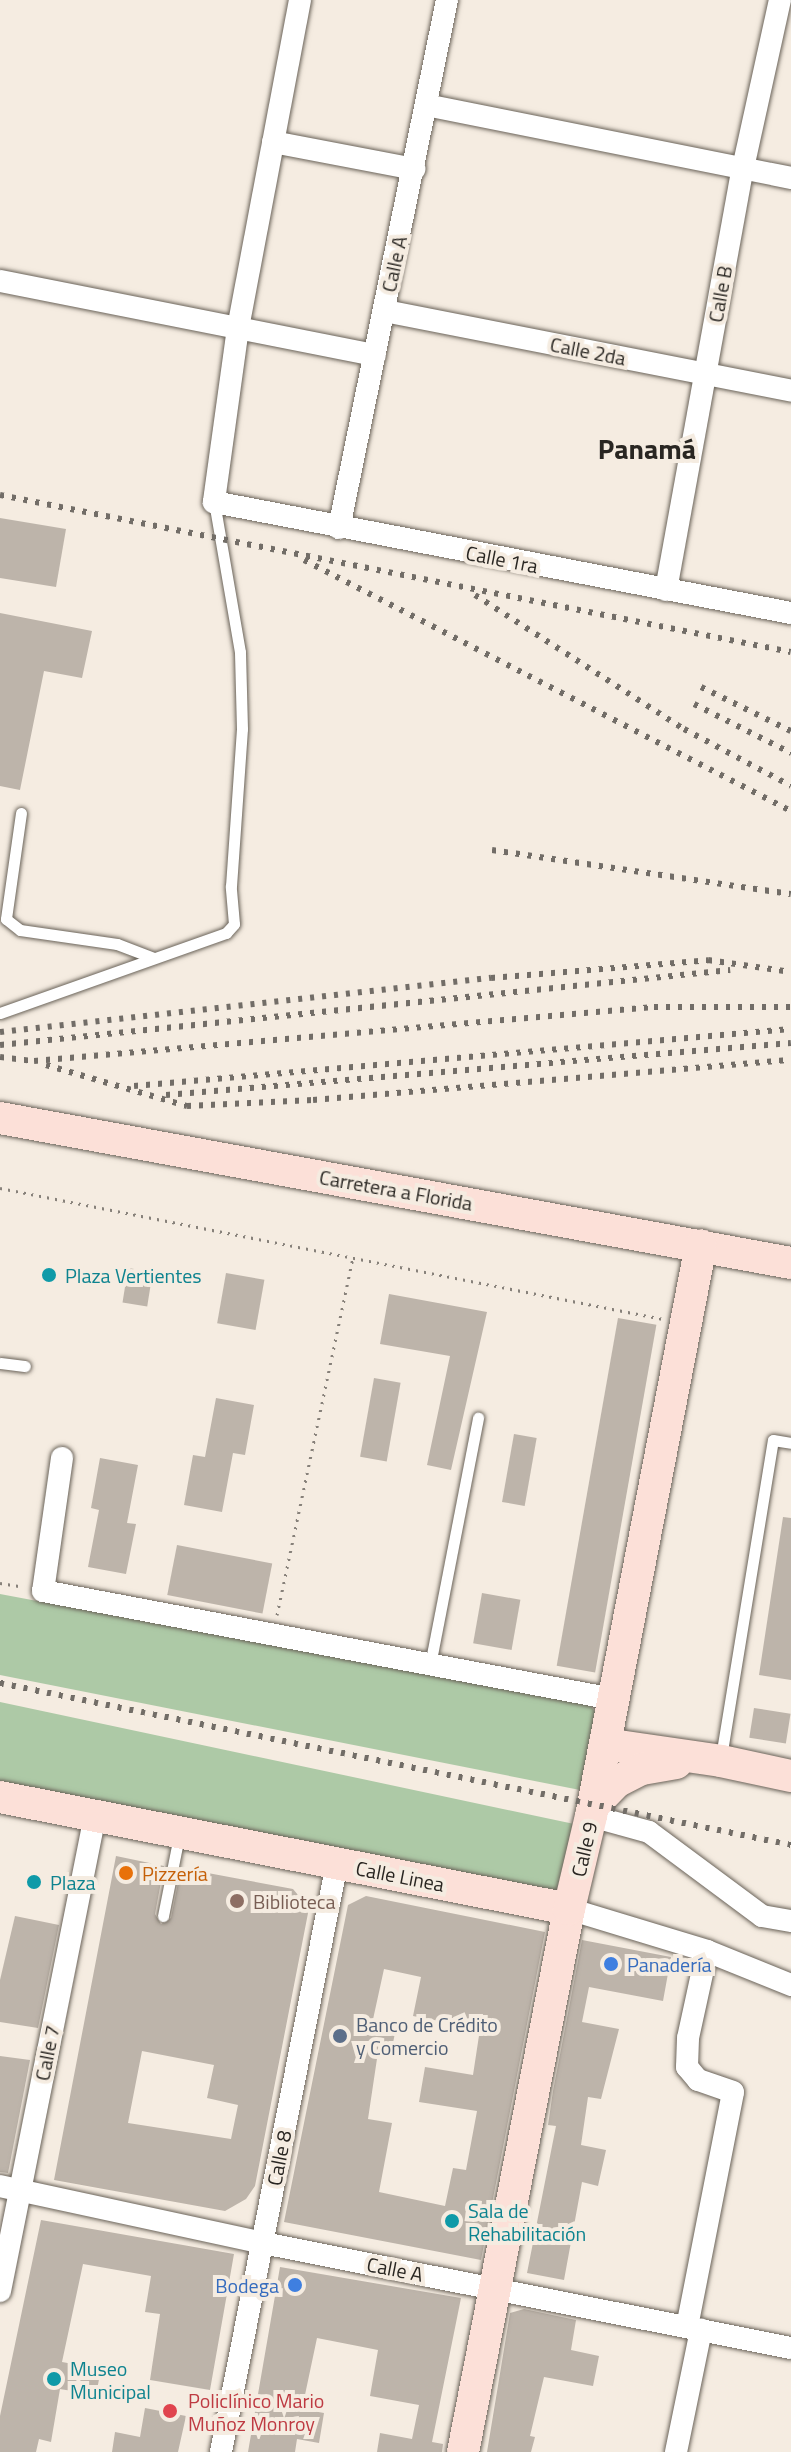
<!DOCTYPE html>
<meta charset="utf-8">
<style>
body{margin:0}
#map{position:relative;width:791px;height:2452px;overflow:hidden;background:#f5ece1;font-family:"Titillium Web",sans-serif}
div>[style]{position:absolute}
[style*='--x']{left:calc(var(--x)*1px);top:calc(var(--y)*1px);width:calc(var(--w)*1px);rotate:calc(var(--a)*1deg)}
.green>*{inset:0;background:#adc9a6;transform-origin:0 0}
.building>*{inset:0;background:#bdb4aa;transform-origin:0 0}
.path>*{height:3px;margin-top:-1.5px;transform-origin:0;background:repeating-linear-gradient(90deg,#87817a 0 2px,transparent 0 8px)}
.roads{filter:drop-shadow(0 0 2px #6a6359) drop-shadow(0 0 2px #6a6359)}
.lane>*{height:11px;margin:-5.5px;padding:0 5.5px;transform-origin:5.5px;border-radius:5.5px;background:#fff}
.street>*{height:22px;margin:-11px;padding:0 11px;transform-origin:11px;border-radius:11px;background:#fff}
.secondary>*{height:32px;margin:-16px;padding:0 16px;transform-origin:16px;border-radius:16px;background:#fce0d8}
.rail>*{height:6px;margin-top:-3px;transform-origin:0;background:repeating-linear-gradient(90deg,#726d67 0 4px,transparent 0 12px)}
.dots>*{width:22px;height:22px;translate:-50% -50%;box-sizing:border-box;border:4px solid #f5ece1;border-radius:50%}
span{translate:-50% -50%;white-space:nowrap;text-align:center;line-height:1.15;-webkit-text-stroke:8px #f5ece1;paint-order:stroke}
.street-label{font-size:20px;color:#292622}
.culture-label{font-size:20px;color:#0d838f}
.left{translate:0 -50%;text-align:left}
.food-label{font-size:20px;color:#c56008}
.education-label{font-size:20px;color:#785e54}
.shop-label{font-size:20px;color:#366cbe}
.right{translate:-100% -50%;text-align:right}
.service-label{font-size:20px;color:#4e5e75}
.health-label{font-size:20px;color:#be3a42}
.district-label{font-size:28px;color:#292622;font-weight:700}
</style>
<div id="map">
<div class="green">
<div style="clip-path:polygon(0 1594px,590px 1705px,595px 1712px,580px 1790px,0 1675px)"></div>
<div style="left:0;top:1702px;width:587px;height:78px;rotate:12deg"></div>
</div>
<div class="building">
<div style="clip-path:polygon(0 518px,66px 529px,56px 587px,0 578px)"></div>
<div style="clip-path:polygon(0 613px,92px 631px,82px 678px,44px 671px,20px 790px,0 786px)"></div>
<div style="left:128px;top:1268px;width:25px;height:35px;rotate:9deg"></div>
<div style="left:226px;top:1273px;width:39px;height:51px;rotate:10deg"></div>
<div style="clip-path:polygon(389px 1294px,487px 1312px,451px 1470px,427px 1465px,450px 1356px,380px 1344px)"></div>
<div style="left:618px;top:1318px;width:39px;height:353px;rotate:10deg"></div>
<div style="left:374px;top:1378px;width:27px;height:80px;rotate:10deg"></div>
<div style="clip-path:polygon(216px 1398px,254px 1405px,245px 1455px,233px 1453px,222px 1512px,184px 1505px,193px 1455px,205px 1457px)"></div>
<div style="left:514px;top:1434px;width:23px;height:69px;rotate:10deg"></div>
<div style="clip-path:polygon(100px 1458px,138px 1465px,127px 1523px,136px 1524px,126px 1574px,88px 1567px,99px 1510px,91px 1508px)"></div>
<div style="clip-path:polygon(783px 1517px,791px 1518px,791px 1680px,759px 1675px)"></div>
<div style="left:177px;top:1545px;width:97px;height:51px;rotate:11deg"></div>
<div style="left:482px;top:1593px;width:39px;height:51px;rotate:10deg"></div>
<div style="left:754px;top:1708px;width:37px;height:30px;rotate:9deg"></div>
<div style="clip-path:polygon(evenodd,116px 1856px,164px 1866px,155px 1914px,161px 1924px,171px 1918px,181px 1868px,293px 1889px,309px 1908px,255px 2186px,246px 2199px,225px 2211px,54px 2180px,116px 1856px,142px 2051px,214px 2065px,207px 2098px,238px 2105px,231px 2139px,128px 2123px,142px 2051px)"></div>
<div style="clip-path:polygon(evenodd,366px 1896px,545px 1932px,481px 2260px,284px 2222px,348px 1905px,366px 1896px,384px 1969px,421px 1977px,413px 2016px,480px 2029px,473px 2075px,425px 2067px,419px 2102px,477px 2111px,466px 2170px,453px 2168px,445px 2206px,379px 2192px,392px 2123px,368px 2119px,378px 2052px,391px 2053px,396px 2028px,372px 2024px,384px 1969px)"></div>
<div style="clip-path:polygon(15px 1916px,59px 1925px,38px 2028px,0 2022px,0 1980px)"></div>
<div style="clip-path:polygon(582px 1940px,671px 1957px,663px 2001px,589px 1987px,582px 2022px,619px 2029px,601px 2099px,588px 2097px,581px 2145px,606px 2150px,598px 2186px,582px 2182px,564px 2280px,527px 2273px,556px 2126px,548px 2125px,553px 2091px)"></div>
<div style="clip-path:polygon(0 2056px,30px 2060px,8px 2173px,0 2172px)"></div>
<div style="clip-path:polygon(41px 2220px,234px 2254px,210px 2390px,150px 2380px,160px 2314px,145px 2312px,151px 2276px,83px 2264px,62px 2362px,101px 2369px,96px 2395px,60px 2389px,51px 2442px,39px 2439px,36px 2452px,0 2452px,0 2416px)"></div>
<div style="clip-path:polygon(280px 2267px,461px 2298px,432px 2442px,443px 2444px,442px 2452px,377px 2452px,380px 2433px,412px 2439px,419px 2405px,370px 2396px,378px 2350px,317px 2338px,302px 2409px,324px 2413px,319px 2443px,297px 2439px,295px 2452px,248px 2452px)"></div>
<div style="clip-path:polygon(524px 2309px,576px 2320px,571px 2350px,599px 2356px,593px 2386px,544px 2377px,530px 2436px,535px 2437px,531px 2452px,487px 2452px,510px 2313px)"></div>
<div style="clip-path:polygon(145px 2408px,186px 2416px,178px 2452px,112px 2452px,115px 2432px,140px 2437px)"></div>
</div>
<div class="path">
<div style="--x:0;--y:1188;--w:676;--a:11.18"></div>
<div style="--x:0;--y:1583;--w:24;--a:9"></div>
<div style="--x:277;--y:1615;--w:365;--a:-78"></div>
</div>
<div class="roads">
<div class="lane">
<div style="--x:21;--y:813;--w:107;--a:98.1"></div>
<div style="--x:6;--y:919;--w:18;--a:38"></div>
<div style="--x:20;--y:930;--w:98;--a:8.2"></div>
<div style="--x:117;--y:944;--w:39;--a:21"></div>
<div style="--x:0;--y:1013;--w:240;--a:-19.5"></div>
<div style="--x:226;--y:933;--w:12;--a:-48"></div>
<div style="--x:234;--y:924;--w:38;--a:-95"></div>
<div style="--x:231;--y:886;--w:157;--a:-86"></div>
<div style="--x:242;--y:729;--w:77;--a:-91.5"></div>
<div style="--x:240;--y:652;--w:152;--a:-99.8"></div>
<div style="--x:0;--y:1363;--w:25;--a:7"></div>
<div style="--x:430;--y:1665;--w:252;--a:-79"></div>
<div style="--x:721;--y:1757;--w:321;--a:-80.7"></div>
<div style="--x:773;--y:1440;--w:18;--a:9"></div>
<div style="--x:163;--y:1916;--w:82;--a:-78.7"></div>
</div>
<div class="street">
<div style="--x:300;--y:0;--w:334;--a:100.7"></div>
<div style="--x:238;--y:328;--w:176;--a:97.9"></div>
<div style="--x:214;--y:502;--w:588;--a:10.89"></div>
<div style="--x:426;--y:105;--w:372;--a:11.3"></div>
<div style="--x:273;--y:142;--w:144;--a:10.8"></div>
<div style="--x:0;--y:281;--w:382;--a:11.2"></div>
<div style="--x:385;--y:311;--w:414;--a:11.1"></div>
<div style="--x:339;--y:528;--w:539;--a:-78.44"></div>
<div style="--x:666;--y:590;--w:429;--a:-79.7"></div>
<div style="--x:743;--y:168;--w:172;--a:-77.6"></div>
<div style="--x:62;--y:1458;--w:134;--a:98.1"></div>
<div style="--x:43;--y:1591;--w:580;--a:10.73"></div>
<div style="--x:591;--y:1816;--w:60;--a:15.4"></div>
<div style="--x:649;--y:1832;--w:141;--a:36.6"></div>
<div style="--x:762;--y:1916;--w:29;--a:10"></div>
<div style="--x:569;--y:1909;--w:144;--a:16.9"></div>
<div style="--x:707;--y:1951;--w:91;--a:22"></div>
<div style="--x:0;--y:2186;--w:269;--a:12.2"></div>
<div style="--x:263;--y:2243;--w:538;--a:11.25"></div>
<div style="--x:0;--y:2291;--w:485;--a:-78.7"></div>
<div style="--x:687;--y:2327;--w:239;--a:-78.9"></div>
<div style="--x:733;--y:2092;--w:37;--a:-161"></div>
<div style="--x:698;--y:2080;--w:17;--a:-130"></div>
<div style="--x:687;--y:2067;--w:29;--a:-88"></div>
<div style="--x:688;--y:2038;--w:89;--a:-77.7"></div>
<div style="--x:221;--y:2452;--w:600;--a:-78.86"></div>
<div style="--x:676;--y:2452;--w:125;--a:-78.4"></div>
</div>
<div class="secondary">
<div style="--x:0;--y:1118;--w:804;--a:10.39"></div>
<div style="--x:605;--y:1744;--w:117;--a:8.3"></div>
<div style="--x:721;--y:1761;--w:72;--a:12.1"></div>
<div style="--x:0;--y:1797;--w:580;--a:11.14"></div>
<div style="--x:593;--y:1806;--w:33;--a:-46"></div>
<div style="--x:616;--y:1782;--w:29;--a:-27"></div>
<div style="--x:642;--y:1769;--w:35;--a:-10"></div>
<div style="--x:463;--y:2452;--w:553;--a:-78.95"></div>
<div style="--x:569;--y:1909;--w:96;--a:-76.7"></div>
<div style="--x:591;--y:1816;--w:581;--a:-79.1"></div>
</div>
</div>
<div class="rail">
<div style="--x:0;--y:495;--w:806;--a:11.23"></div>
<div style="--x:304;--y:560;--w:548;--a:27.27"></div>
<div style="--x:475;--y:595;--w:248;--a:32.7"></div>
<div style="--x:684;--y:729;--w:121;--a:28"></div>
<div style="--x:701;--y:687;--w:100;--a:26.1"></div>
<div style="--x:694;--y:704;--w:109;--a:26.8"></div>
<div style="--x:492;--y:850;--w:302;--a:8.4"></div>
<div style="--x:0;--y:1032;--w:494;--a:-6.3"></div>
<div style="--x:491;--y:978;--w:218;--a:-4.7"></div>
<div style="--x:708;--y:960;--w:84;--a:8.2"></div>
<div style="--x:0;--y:1045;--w:734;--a:-5.87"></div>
<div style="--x:0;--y:1057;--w:34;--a:7"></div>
<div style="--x:34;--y:1061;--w:622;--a:-4.98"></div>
<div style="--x:654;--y:1007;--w:137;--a:0"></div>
<div style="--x:46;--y:1065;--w:147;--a:16.2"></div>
<div style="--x:187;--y:1106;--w:126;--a:-2.7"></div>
<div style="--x:313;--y:1100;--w:480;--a:-4.8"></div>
<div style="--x:134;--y:1086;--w:659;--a:-4.96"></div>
<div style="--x:166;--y:1095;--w:627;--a:-4.76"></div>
<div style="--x:0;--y:1683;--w:807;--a:11.57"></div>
</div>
<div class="dots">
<div style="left:49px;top:1275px;background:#0f9aa8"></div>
<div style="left:126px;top:1873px;background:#e8710a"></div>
<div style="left:34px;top:1882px;background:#0f9aa8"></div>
<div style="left:237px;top:1901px;background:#8d6e63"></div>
<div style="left:611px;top:1964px;background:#3f7fe0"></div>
<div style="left:340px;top:2036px;background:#5c6f8a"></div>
<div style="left:452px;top:2221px;background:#0f9aa8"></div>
<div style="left:295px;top:2285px;background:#3f7fe0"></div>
<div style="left:54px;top:2379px;background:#0f9aa8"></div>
<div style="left:170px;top:2411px;background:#e0444e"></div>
</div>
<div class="street-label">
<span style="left:394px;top:264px;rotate:-78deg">Calle A</span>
<span style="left:720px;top:294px;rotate:-80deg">Calle B</span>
<span style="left:588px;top:351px;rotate:11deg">Calle 2da</span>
<span style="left:502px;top:559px;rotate:11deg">Calle 1ra</span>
<span style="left:396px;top:1190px;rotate:10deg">Carretera a Florida</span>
<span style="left:584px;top:1849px;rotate:-77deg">Calle 9</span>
<span style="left:400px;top:1876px;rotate:11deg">Calle Linea</span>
<span style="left:47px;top:2053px;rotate:-79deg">Calle 7</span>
<span style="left:279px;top:2158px;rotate:-79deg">Calle 8</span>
<span style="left:395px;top:2269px;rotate:11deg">Calle A</span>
</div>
<div class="culture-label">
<span class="left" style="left:65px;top:1275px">Plaza Vertientes</span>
<span class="left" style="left:50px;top:1882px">Plaza</span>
<span class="left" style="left:468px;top:2222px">Sala de<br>Rehabilitación</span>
<span class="left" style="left:70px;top:2380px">Museo<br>Municipal</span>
</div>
<div class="food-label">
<span class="left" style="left:142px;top:1873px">Pizzería</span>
</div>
<div class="education-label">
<span class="left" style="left:253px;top:1901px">Biblioteca</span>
</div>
<div class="shop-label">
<span class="left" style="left:627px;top:1964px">Panadería</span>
<span class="right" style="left:279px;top:2285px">Bodega</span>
</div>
<div class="service-label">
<span class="left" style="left:356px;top:2036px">Banco de Crédito<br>y Comercio</span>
</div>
<div class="health-label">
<span class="left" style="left:188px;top:2412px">Policlínico Mario<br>Muñoz Monroy</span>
</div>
<div class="district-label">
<span style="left:647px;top:449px">Panamá</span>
</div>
</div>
